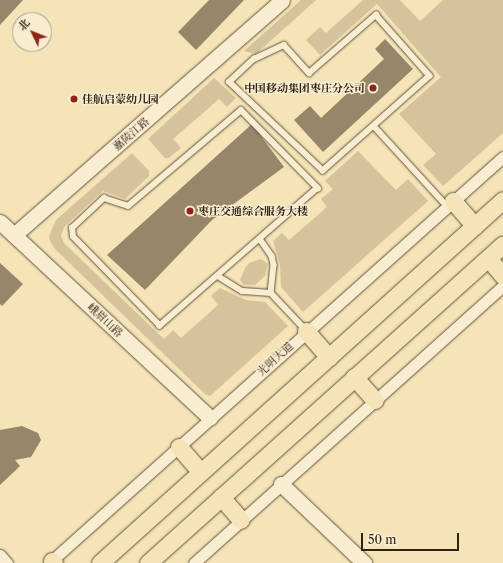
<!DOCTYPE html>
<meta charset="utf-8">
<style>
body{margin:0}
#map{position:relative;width:503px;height:563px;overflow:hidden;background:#f5e4b7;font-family:"Libre Caslon Text","Noto Serif SC",serif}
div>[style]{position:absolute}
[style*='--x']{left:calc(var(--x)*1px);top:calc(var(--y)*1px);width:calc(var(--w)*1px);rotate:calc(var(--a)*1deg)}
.green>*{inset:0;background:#d4c39b}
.building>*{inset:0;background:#978669}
.roads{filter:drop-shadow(0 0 1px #63523e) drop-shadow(0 0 1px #63523e)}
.lane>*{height:5.5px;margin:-2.75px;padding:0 2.75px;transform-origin:2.75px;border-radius:2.75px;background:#f8edd0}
.street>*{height:11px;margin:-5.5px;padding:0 5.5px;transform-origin:5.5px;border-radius:5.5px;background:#f8edd0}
.secondary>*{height:15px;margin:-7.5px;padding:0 7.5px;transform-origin:7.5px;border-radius:7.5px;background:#f8edd0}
.primary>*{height:17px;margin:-8.5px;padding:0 8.5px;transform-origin:8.5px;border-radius:8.5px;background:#f5e4b7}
.dots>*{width:11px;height:11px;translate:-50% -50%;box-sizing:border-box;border:2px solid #f8edd0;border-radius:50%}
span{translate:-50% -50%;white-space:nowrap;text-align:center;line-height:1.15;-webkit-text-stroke:3px #f8edd0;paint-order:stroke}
.poi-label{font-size:11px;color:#322115;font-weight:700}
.right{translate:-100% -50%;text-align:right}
.left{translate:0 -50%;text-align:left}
.street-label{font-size:11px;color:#322115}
.north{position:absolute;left:12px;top:12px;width:40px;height:40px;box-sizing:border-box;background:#f8edd0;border:1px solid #a99b85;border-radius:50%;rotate:313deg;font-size:11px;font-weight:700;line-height:16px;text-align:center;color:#322115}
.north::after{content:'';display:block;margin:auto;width:14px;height:18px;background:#8f2418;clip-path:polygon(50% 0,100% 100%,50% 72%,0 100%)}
.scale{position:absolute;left:361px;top:533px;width:98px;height:18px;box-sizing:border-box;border:2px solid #322115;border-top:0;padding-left:5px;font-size:12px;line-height:14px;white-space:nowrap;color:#322115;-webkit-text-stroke:3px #f8edd0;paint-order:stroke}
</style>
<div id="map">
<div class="green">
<div style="clip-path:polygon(301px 0,316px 0,256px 54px,244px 51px)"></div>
<div style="clip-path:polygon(363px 0,400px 0,420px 21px,443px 0,503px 0,503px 133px,443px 186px,423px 165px,436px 154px,399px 114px,441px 77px,377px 4px,320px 55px,306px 40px,320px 27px,326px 33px)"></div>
<div style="clip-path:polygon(214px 78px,236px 98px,227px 107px,219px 99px,173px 139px,181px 148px,169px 158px,165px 158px,148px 139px)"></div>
<div style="clip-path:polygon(358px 151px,396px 190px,408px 179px,428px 201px,303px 312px,281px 287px,280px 265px,273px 241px,282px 233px,289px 240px,327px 207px,321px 199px,333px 189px,325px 181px)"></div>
<div style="clip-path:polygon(132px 153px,149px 171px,149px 176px,125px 199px,103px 191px,64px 227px,61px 236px,64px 243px,164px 339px,173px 330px,181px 338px,218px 305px,211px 296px,220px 288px,246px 300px,265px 302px,288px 326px,210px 396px,206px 395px,55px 249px,50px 241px,49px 236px,56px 220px)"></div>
<div style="clip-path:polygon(261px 259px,268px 264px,265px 276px,255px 285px,244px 285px,240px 280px,245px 268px,249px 263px)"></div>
</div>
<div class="building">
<div style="clip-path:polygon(0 0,23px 0,0 25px)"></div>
<div style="clip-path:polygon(209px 0,244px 0,196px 50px,178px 32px)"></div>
<div style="clip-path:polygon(385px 39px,413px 69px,323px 152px,294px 120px,310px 106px,321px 118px,384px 59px,375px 49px)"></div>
<div style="clip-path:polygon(252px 124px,284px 167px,212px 220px,145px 290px,107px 255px)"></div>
<div style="clip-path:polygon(0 263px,23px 284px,2px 306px,0 304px)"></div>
<div style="clip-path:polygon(22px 426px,38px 433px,41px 440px,31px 457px,15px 460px,20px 466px,0 485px,0 430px)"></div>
</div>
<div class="roads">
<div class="lane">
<div style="--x:376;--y:15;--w:81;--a:48.5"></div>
<div style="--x:430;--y:76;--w:143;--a:138.4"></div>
<div style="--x:323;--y:171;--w:129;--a:-136.6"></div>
<div style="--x:229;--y:82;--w:34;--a:-43"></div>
<div style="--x:254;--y:59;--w:33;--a:-25"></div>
<div style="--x:284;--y:45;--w:38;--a:48"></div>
<div style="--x:309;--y:73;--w:89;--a:-40.9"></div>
<div style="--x:241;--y:110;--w:110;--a:45.4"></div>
<div style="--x:318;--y:188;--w:210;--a:138.9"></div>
<div style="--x:160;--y:326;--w:124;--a:-134.3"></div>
<div style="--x:73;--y:237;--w:9;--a:-96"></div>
<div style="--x:72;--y:228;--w:44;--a:-43.2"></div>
<div style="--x:104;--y:198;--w:25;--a:18"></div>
<div style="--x:128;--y:206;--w:148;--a:-40.3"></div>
<div style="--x:374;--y:126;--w:108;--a:47.6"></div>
<div style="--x:260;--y:239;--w:21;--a:55"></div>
<div style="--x:272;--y:256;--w:9;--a:77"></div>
<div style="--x:274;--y:265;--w:28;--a:96"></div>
<div style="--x:218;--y:276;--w:28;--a:32"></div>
<div style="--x:242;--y:291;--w:29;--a:4"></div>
<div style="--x:271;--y:293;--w:50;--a:46.6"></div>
</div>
<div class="street">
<div style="--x:0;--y:555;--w:11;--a:49"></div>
<div style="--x:49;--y:563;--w:609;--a:-41.81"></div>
<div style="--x:194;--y:563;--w:415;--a:-41.9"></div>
</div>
<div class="secondary">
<div style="--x:0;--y:222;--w:287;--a:43"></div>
<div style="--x:14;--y:235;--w:356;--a:-41.2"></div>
<div style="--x:281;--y:484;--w:115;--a:43.6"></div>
</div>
<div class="primary">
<div style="--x:453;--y:201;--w:33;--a:49"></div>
<div style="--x:488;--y:258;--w:23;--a:50"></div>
<div style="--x:306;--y:331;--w:35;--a:49"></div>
<div style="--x:354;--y:377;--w:31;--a:48"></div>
<div style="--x:179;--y:447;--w:33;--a:49"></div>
<div style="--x:221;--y:497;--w:30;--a:49"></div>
<div style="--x:52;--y:561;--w:3;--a:45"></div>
<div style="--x:100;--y:563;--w:542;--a:-42.01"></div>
<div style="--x:148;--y:563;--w:477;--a:-41.9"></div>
</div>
</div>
<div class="dots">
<div style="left:373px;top:88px;background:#8f2418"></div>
<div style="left:74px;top:99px;background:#8f2418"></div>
<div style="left:190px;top:211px;background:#8f2418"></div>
</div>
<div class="poi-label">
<span class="right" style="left:365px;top:88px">中国移动集团枣庄分公司</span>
<span class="left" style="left:82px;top:99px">佳航启蒙幼儿园</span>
<span class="left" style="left:198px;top:211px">枣庄交通综合服务大楼</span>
</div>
<div class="street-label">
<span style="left:131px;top:134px;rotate:-41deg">嘉陵江路</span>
<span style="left:105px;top:320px;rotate:43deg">峨眉山路</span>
<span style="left:275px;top:359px;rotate:-42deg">光明大道</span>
</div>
<div class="north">北</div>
<div class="scale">50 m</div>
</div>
